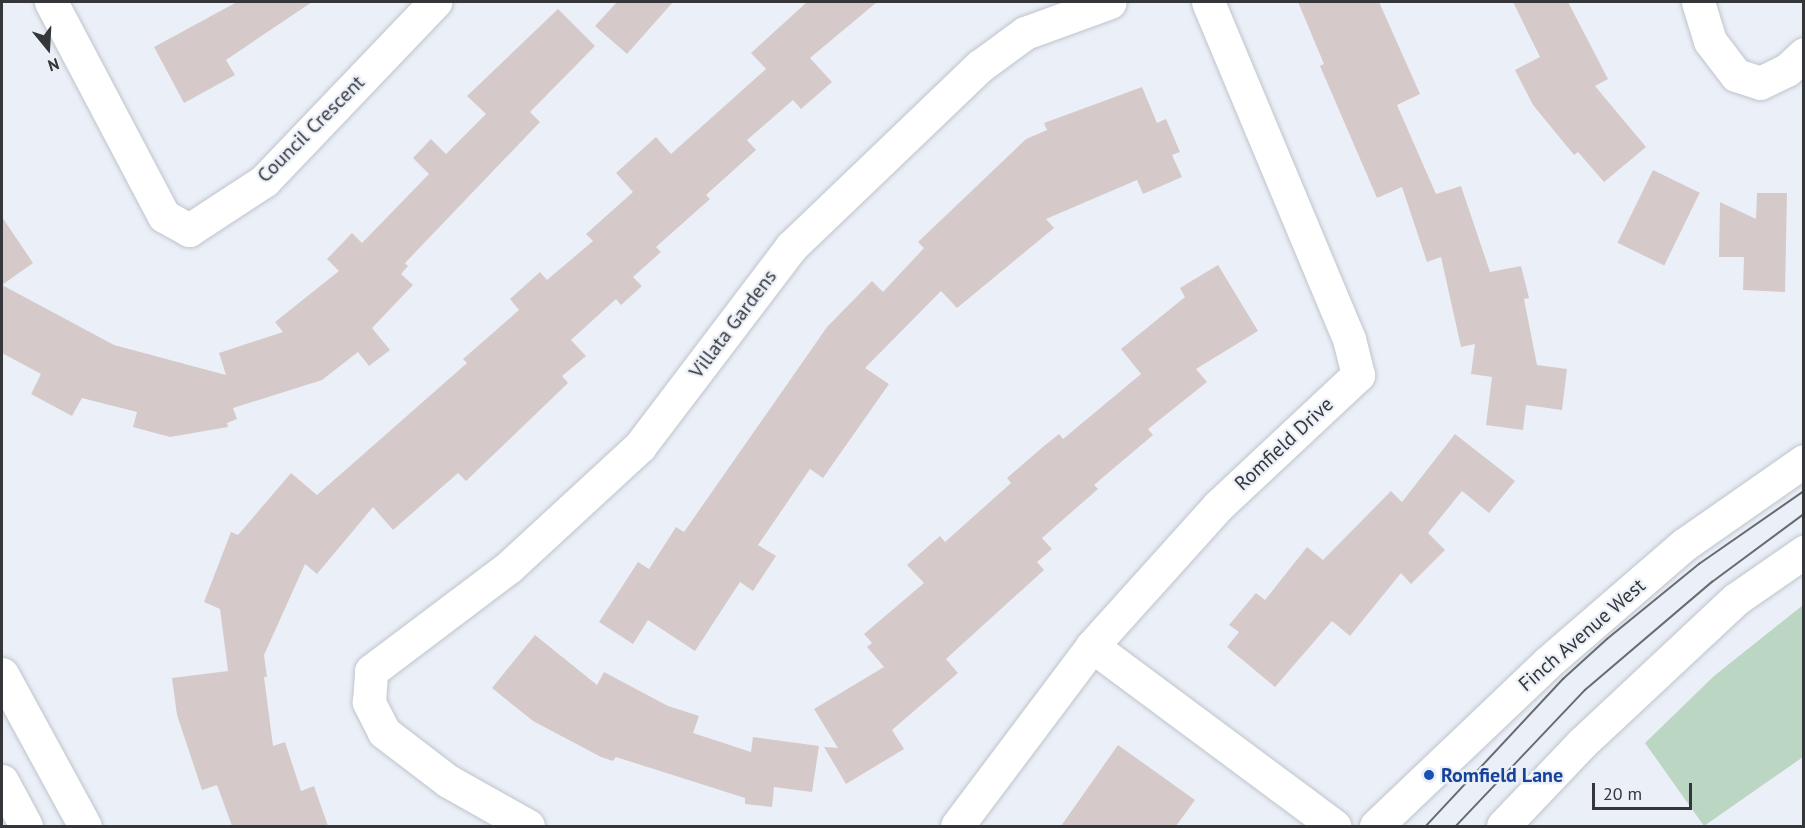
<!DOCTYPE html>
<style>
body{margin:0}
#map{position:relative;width:1805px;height:828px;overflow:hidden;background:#ebf0f8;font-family:"PT Sans",sans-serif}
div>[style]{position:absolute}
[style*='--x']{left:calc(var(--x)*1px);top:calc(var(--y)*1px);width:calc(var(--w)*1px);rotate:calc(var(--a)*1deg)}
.green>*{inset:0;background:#bbd7c3}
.building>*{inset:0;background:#d5cac9;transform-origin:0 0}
.roads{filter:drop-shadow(0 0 2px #bfc4cc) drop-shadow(0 0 2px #bfc4cc)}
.minor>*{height:33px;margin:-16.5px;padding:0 16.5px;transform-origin:16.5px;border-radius:16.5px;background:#fff}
.secondary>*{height:33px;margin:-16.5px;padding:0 16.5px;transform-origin:16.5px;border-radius:16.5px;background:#fff}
.tram>*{height:1.5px;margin:-0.75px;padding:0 0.75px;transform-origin:0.75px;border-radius:0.75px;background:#686b70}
.dots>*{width:16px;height:16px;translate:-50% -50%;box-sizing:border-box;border:3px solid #ebf0f8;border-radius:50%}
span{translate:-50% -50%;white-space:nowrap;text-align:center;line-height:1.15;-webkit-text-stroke:4.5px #ebf0f8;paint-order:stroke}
.street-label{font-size:20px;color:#343639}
.transit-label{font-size:20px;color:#164399;font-weight:700}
.left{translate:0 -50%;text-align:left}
.frame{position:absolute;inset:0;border:3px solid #343639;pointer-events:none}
.north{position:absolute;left:18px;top:18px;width:60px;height:60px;-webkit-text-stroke:4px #ebf0f8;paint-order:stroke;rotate:162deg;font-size:16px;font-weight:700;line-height:24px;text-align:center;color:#343639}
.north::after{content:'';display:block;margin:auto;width:21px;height:27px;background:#343639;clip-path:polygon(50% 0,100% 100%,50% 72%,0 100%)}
.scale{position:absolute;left:1592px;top:783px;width:100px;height:27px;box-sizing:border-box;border:3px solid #343639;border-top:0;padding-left:8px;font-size:18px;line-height:21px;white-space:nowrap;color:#343639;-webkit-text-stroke:4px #ebf0f8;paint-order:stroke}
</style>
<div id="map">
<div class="green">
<div style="clip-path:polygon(1803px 605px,1803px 757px,1704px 826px,1645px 743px,1714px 676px)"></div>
</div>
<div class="building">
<div style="clip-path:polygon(237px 2px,312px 2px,226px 60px,235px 75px,184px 103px,154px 47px)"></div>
<div style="clip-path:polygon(617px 2px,673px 2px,627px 54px,595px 26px)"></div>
<div style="clip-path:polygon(807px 2px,877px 2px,810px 58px,832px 82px,801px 109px,793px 100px,747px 140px,756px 150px,706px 195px,710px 199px,656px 247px,661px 252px,633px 277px,642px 286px,621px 305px,616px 299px,571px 340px,586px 356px,562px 376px,568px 383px,466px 481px,458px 473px,393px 530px,373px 507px,317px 574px,305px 564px,264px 655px,267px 677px,264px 677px,273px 746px,285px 742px,301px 791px,314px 786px,328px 826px,232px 826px,217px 785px,202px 790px,177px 715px,172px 678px,228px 671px,220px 609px,204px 602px,231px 532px,238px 535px,291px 473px,317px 495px,467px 363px,463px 359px,519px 310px,510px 299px,540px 272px,547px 280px,593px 241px,586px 234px,633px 192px,616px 173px,656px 137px,671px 154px,766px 69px,751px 53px)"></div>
<div style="clip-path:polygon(1298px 2px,1379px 2px,1420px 94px,1397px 105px,1436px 194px,1461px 186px,1490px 272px,1521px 266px,1529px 298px,1524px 299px,1537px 365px,1567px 369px,1562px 410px,1526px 405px,1523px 430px,1486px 425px,1492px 377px,1471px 374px,1475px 344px,1461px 347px,1441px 257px,1427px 262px,1402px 187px,1377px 198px,1320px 66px,1324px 64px)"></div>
<div style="clip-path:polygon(1513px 2px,1568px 2px,1608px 79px,1595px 86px,1646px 147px,1604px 182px,1578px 152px,1574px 155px,1533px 105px,1515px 70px,1540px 57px)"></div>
<div style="clip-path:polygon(558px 9px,595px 46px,530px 112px,540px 122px,405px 263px,408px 266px,401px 274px,413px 285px,372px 328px,390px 350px,369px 366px,358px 352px,322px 380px,233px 408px,237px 419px,227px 423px,228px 427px,170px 437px,133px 427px,137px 412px,82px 398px,72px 416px,31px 394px,41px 374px,2px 353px,2px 285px,114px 345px,226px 375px,219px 353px,283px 332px,275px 322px,339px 271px,327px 259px,352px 233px,362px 243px,429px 174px,413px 158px,431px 139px,446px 154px,486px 114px,467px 96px)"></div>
<div style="clip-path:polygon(1142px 87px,1157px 123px,1166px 119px,1180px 152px,1172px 155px,1182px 177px,1143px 194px,1137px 180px,1046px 219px,1054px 228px,957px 308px,941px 291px,865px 368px,889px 384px,823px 478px,810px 469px,758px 545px,776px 556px,753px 591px,740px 582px,695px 651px,648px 620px,633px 644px,599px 622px,638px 562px,649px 569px,676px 527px,684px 532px,827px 327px,872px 281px,883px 292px,924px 248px,918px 242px,1026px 139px,1047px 130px,1044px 123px)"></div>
<div style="left:1653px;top:170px;width:52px;height:81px;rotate:26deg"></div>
<div style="clip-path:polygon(1757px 193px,1787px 193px,1785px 292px,1743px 290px,1744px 257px,1719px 257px,1720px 202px,1756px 219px)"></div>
<div style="clip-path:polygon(2px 217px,33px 263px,2px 285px)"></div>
<div style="clip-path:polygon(1218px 265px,1258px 331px,1196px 369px,1207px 382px,1148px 429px,1153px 435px,1094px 485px,1098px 489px,1042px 538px,1052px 549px,1037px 562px,1044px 570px,946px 659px,958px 673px,892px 730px,904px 749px,846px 784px,824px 747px,838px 748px,814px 709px,884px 667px,867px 647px,872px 643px,864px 634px,924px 583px,907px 565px,940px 536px,945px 542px,1011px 483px,1007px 478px,1044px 446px,1059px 434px,1063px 439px,1141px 374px,1121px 349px,1185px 297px,1180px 288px)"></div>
<div style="clip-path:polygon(1455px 434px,1515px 481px,1489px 513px,1462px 491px,1428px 533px,1445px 550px,1411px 584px,1401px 573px,1350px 636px,1332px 621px,1275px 687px,1227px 647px,1239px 632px,1229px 625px,1256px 593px,1265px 600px,1307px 547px,1323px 560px,1391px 491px,1402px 502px)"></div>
<div style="clip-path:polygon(535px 635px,597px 685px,604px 672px,668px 706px,699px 716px,693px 733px,751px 752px,753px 737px,819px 746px,812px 792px,774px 787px,772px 807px,745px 804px,745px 798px,616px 757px,613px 761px,601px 757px,533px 721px,492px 688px)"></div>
<div style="clip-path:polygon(1118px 745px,1195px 800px,1176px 826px,1061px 826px)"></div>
</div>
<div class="roads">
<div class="minor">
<div style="--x:51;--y:2;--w:242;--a:62.2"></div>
<div style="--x:164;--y:216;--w:29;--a:29"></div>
<div style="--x:189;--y:230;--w:90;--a:-33.2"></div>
<div style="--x:264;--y:181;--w:248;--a:-46.3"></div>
<div style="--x:1698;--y:2;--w:41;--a:72.9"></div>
<div style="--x:1710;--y:41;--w:43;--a:52.6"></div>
<div style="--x:1736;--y:75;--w:25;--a:18"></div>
<div style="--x:1760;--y:83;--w:30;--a:-26"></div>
<div style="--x:1787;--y:70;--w:23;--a:-43"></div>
<div style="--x:1092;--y:646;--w:302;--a:36.6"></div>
<div style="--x:528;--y:826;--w:92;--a:-150.6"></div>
<div style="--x:448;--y:781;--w:81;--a:-142.6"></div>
<div style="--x:384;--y:732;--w:34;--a:-117"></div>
<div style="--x:369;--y:702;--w:31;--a:-86"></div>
<div style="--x:371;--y:671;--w:173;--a:-37"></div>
<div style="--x:509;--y:567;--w:178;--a:-42.7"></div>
<div style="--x:640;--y:446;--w:250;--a:-52.8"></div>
<div style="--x:791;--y:247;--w:262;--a:-43.8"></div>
<div style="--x:980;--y:66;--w:56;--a:-36.3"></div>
<div style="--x:1025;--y:33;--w:90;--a:-20"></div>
<div style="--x:957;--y:826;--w:225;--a:-53.1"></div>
<div style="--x:1092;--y:646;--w:188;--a:-48"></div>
<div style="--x:1218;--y:506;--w:192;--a:-43.1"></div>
<div style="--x:1358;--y:375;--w:37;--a:-104"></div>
<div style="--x:1349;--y:339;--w:365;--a:-112.7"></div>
</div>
<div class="secondary">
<div style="--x:2;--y:674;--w:173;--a:61.4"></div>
<div style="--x:2;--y:781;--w:51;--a:61.9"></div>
<div style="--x:1376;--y:826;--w:236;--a:-43.6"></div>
<div style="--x:1547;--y:663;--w:182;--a:-40.8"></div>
<div style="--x:1685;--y:544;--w:145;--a:-34.9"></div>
<div style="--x:1503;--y:826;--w:115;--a:-46.4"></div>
<div style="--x:1582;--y:743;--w:211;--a:-43.1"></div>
<div style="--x:1736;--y:599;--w:83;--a:-34.7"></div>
</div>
</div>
<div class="tram">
<div style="--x:1426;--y:826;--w:201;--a:-47"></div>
<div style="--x:1563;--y:679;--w:59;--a:-42.3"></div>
<div style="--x:1607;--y:639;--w:119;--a:-39.2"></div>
<div style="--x:1699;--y:564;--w:128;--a:-34.8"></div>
<div style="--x:1456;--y:826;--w:187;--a:-46.5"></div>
<div style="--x:1585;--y:690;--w:167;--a:-40.4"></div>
<div style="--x:1712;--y:582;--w:114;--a:-36.5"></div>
</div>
<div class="dots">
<div style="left:1429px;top:775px;background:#1a4fb4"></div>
</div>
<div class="street-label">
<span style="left:311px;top:129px;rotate:-45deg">Council Crescent</span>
<span style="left:733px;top:324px;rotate:-53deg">Villata Gardens</span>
<span style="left:1284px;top:444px;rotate:-43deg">Romfield Drive</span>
<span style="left:1582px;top:635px;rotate:-41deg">Finch Avenue West</span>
</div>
<div class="transit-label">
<span class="left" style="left:1441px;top:775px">Romfield Lane</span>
</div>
<div class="frame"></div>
<div class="north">N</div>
<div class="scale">20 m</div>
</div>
